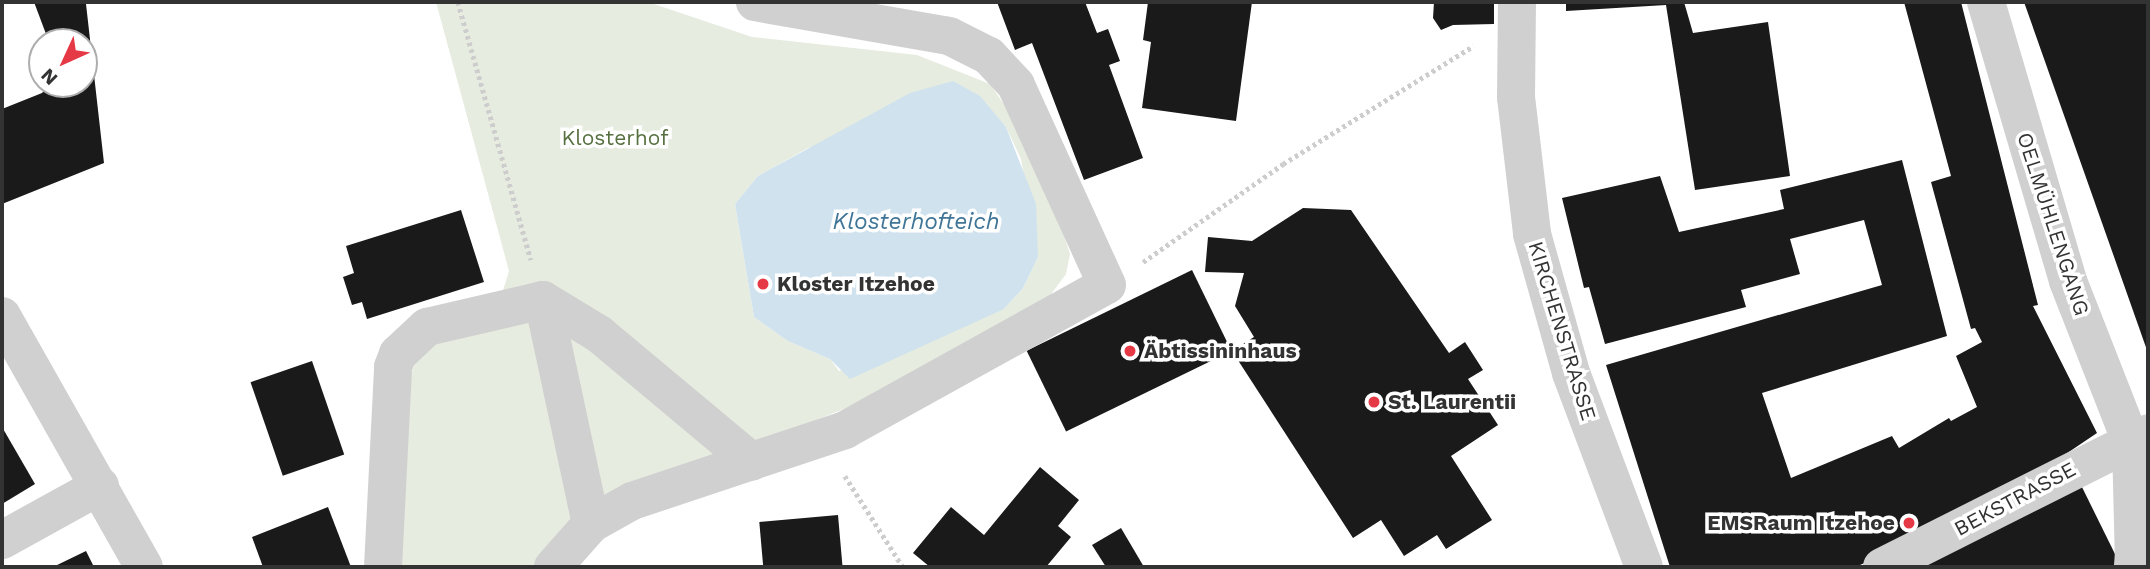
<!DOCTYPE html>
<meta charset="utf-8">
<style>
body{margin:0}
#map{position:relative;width:2150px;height:569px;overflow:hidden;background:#fff;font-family:"Work Sans",sans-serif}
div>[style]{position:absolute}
.green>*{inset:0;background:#e6ecdf}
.water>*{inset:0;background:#cfe2ee}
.building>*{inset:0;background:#1a1a1a;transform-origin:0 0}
.path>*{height:4.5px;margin-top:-2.25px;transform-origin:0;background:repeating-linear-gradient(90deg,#cdcdcd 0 3.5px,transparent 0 7px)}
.minor>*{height:38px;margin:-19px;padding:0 19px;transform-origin:19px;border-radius:19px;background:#d0d0d0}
.dots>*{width:19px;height:19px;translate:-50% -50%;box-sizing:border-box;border:4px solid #fff;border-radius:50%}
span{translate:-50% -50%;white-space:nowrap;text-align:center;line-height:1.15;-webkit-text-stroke:7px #fff;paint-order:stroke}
.park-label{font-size:21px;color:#56703f}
.street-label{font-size:21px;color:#333}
.poi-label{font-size:21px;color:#333;font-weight:700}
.left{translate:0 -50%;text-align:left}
.right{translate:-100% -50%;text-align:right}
.water-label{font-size:23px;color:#3f7597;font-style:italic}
.frame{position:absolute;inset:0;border:4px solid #333;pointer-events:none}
.north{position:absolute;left:28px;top:28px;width:70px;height:70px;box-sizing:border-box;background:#fff;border:2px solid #adadad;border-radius:50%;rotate:225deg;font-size:19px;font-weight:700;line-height:28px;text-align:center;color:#333}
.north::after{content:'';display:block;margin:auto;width:24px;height:32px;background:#e63946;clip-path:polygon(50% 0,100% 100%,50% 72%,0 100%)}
</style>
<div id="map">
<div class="green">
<i style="clip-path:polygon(evenodd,436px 2px,648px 2px,752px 37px,917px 55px,990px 84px,1023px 132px,1052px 199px,1070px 254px,1066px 274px,1049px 297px,878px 395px,782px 434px,536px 567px,399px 567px,408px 384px,417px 357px,501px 297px,509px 271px,436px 2px,980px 97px,1006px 127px,1021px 159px,1038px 257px,1023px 288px,1004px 309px,839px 371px,830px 359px,788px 341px,754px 317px,735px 204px,758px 176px,808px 148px,980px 97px)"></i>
</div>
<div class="water">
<i style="clip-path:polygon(953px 81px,980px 96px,1006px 127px,1036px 204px,1038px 257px,1023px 288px,1004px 309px,850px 379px,830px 359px,788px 341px,754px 317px,735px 204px,758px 176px,910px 93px)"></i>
</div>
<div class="building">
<i style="clip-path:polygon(34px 2px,86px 4px,104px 163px,2px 204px,2px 109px,42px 93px,50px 84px,84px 84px,84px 42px,49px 42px)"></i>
<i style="clip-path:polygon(997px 2px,1085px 2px,1097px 33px,1108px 29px,1120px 61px,1109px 65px,1143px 158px,1084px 180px,1032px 43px,1015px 50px)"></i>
<i style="clip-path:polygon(1148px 2px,1252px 2px,1236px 121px,1142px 108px,1151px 42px,1143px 40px)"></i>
<i style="clip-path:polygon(1434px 2px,1494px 2px,1494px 24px,1453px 25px,1441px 30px,1433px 18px)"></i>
<i style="clip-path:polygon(1566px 2px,1684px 2px,1693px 33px,1768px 22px,1790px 176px,1695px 190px,1666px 5px,1566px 11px)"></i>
<i style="clip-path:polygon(1904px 2px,1961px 2px,2038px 305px,2033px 306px,2097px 433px,2045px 468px,1892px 552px,1855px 567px,1670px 567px,1606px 365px,1882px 285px,1864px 220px,1790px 239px,1800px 274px,1741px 290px,1746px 307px,1605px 344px,1589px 287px,1584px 288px,1562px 198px,1660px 176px,1679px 232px,1784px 209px,1780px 190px,1902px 160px,1947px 336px,1762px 393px,1791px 478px,1892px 436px,1899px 448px,1949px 418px,1951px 421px,1977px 407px,1956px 356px,1982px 342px,1975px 328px,1971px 329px,1931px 182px,1951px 176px)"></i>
<i style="clip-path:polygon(2024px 2px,2148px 2px,2148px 353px)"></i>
<i style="clip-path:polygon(1303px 208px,1351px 210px,1449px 353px,1465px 342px,1483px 370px,1468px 379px,1498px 425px,1451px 456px,1492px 520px,1446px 549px,1437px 535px,1404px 556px,1381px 520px,1353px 538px,1232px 351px,1254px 337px,1235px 306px,1244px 273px,1205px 272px,1208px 237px,1252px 241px)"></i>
<i style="clip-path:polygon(461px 210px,484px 282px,367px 319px,362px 302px,352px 305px,343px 277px,354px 273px,346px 246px)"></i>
<i style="left:1192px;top:270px;width:90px;height:184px;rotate:64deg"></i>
<i style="left:312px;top:361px;width:99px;height:65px;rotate:71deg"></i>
<i style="clip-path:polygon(2px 427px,35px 484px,2px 504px)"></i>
<i style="clip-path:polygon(1040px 467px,1079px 500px,1058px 526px,1071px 537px,1046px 567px,930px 567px,913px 553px,951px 507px,984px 535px)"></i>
<i style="clip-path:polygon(2078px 479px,2115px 554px,2114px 567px,1905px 567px)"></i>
<i style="clip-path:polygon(328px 507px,351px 567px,263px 567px,252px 537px)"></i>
<i style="left:838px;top:515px;width:52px;height:79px;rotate:85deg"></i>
<i style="clip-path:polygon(1121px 528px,1144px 567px,1106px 567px,1092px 545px)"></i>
<i style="clip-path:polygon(86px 551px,94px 567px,53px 567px)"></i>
</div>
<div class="path">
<i style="left:458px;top:2px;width:268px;rotate:74.2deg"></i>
<i style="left:1143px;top:262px;width:171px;rotate:-35deg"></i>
<i style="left:1283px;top:164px;width:224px;rotate:-31.8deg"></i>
<i style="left:845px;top:476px;width:108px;rotate:57.5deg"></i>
</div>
<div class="minor">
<i style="left:1517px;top:2px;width:95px;rotate:90.6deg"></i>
<i style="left:1516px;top:97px;width:138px;rotate:83.3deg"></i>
<i style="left:1532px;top:234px;width:144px;rotate:74.3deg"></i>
<i style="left:1571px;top:373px;width:207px;rotate:69.4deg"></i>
<i style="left:1986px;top:2px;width:291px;rotate:73.6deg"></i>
<i style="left:2068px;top:281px;width:173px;rotate:68.6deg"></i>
<i style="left:2131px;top:442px;width:125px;rotate:88.6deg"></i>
<i style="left:543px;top:300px;width:66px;rotate:31.3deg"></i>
<i style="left:599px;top:334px;width:199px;rotate:39.9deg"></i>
<i style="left:2px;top:316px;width:288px;rotate:60.5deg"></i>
<i style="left:2px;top:540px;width:112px;rotate:-28.9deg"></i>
<i style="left:383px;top:567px;width:200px;rotate:-87.1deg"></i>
<i style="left:393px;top:367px;width:14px;rotate:-69deg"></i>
<i style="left:398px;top:354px;width:40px;rotate:-43deg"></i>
<i style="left:427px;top:327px;width:119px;rotate:-13.1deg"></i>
<i style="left:543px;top:300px;width:229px;rotate:77.9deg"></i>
<i style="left:553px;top:567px;width:57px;rotate:-48.5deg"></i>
<i style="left:591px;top:524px;width:47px;rotate:-29.3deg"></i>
<i style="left:632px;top:501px;width:225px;rotate:-18.4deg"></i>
<i style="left:845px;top:430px;width:299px;rotate:-29deg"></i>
<i style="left:1107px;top:285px;width:220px;rotate:-114.5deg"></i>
<i style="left:1016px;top:85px;width:40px;rotate:-133deg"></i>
<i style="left:989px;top:56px;width:45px;rotate:-153.4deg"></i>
<i style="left:949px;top:36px;width:197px;rotate:-170.1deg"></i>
<i style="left:1882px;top:567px;width:298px;rotate:-26.7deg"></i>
</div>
<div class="dots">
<i style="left:763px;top:284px;background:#e63946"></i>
<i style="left:1130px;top:351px;background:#e63946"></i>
<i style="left:1374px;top:402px;background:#e63946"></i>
<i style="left:1909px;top:523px;background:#e63946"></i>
</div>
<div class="park-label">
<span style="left:615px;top:138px">Klosterhof</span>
</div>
<div class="street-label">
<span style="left:2053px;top:224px;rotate:72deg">OELMÜHLENGANG</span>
<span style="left:1562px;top:331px;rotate:73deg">KIRCHENSTRASSE</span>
<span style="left:2015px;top:499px;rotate:-28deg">BEKSTRASSE</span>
</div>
<div class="poi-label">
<span class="left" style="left:777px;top:284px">Kloster Itzehoe</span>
<span class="left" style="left:1144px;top:351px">Äbtissininhaus</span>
<span class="left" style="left:1388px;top:402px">St. Laurentii</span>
<span class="right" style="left:1895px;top:523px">EMSRaum Itzehoe</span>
</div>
<div class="water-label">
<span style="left:916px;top:222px">Klosterhofteich</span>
</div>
<div class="frame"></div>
<div class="north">N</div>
</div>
